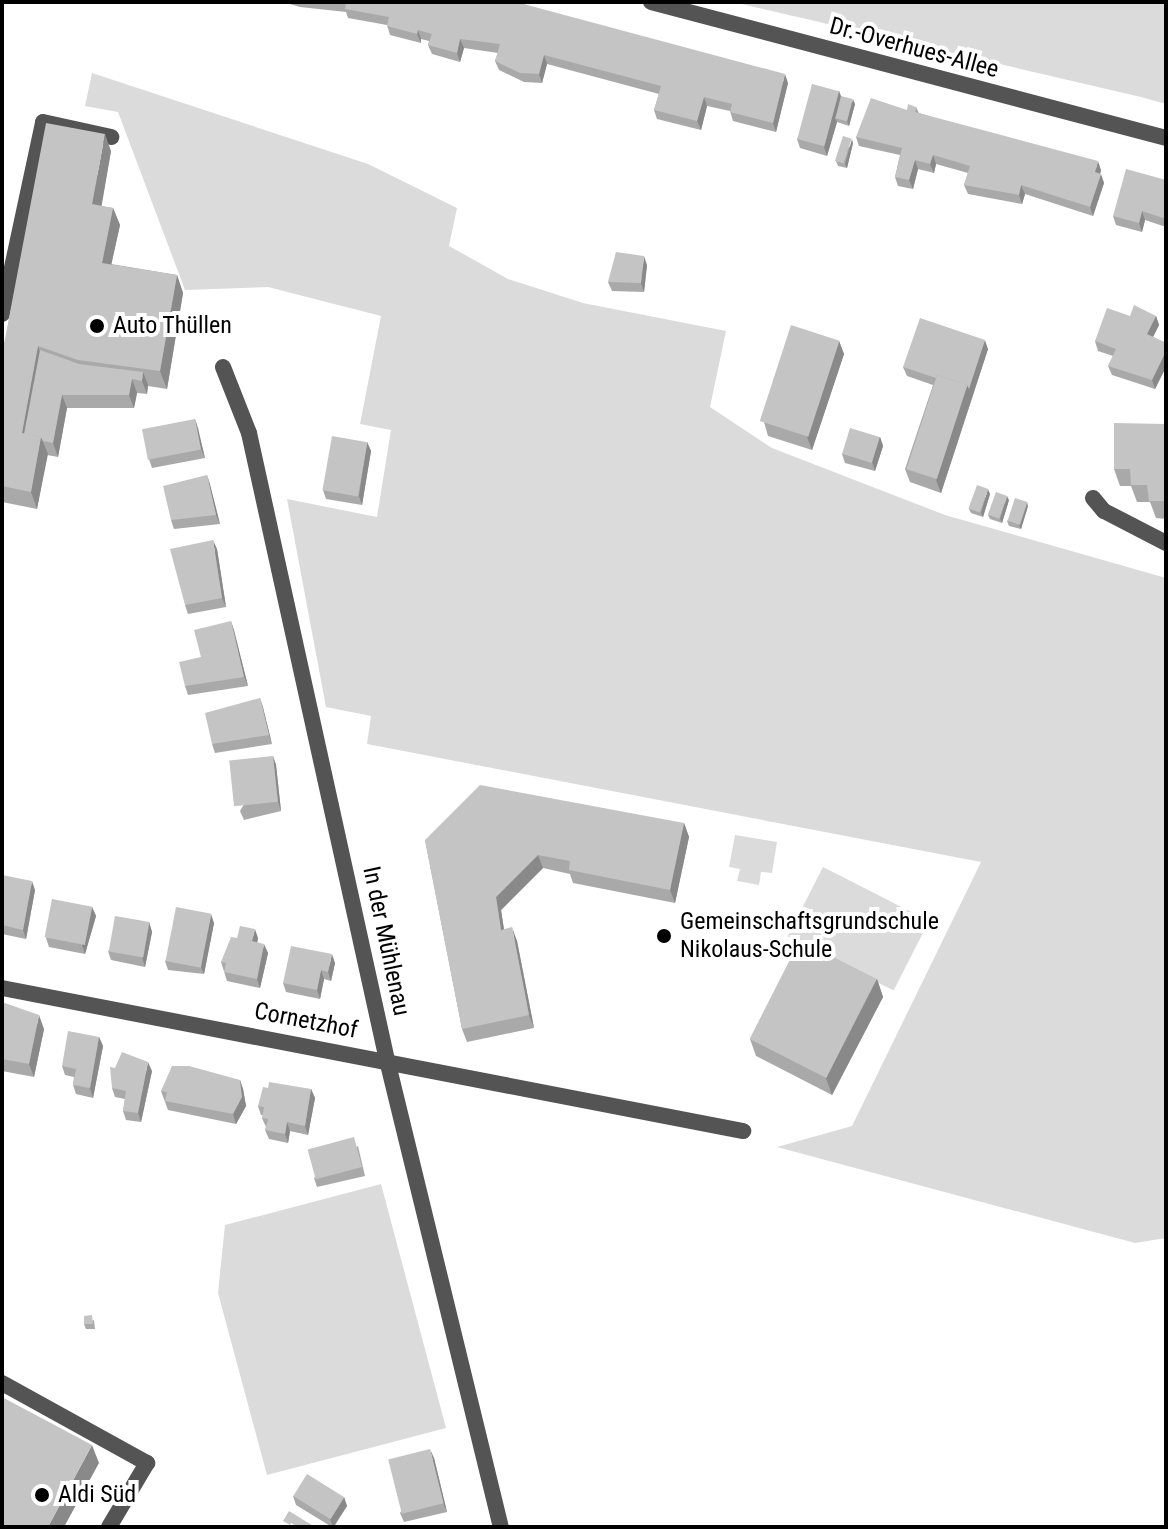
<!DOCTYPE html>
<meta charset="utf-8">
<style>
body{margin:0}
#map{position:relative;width:1168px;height:1529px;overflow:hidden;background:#fff;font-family:"Roboto Condensed",sans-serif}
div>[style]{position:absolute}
.green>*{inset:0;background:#dbdbdb;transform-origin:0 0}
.service>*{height:16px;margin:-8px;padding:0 8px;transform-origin:8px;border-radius:8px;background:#545454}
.minor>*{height:16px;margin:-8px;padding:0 8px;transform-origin:8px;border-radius:8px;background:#545454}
.wall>*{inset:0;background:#a9a9a9}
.shaded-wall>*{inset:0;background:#898989}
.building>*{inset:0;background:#c4c4c4;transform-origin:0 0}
.dots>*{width:22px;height:22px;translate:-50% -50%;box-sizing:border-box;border:4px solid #fff;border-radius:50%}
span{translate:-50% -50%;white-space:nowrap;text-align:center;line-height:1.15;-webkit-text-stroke:8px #fff;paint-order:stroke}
.street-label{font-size:24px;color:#000}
.poi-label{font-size:24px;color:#000}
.left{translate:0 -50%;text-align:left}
.frame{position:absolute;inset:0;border:4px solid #000;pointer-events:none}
</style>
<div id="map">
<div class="green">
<i style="clip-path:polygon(733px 2px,1166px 2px,1166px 104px,1141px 97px)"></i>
<i style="clip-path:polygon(92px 73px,368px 164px,457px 208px,449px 246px,508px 279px,583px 303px,726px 331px,710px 407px,772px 448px,945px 515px,1166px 578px,1166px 1238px,1135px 1243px,777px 1147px,852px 1126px,981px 862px,367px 744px,371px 716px,326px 707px,287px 499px,377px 517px,391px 430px,360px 424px,381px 316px,268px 287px,185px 290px,118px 112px,85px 106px)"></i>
<i style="clip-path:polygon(735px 835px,777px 842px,772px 873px,761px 872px,759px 885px,737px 881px,740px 869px,729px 867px)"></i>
<i style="left:823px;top:867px;width:119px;height:78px;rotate:27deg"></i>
<i style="clip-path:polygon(381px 1184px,446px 1428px,267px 1475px,218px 1293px,225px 1225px)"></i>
</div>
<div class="service">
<i style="left:2px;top:314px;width:196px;rotate:-77.9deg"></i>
<i style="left:43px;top:122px;width:70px;rotate:12.4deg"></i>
<i style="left:1093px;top:498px;width:17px;rotate:50deg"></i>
<i style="left:1104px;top:511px;width:70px;rotate:27.3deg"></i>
<i style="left:2px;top:1383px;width:166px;rotate:28.9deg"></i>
<i style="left:147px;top:1463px;width:74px;rotate:120.7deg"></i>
</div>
<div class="minor">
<i style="left:651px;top:2px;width:533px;rotate:14.79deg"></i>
<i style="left:223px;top:367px;width:71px;rotate:68.5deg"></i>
<i style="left:249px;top:433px;width:642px;rotate:77.59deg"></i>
<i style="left:387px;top:1060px;width:481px;rotate:76.3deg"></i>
<i style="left:2px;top:988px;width:755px;rotate:10.92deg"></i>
</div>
<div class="wall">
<i style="clip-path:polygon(283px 2px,516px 2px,788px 83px,776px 132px,733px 121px,730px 111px,707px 106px,701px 130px,657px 119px,654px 110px,659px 94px,547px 64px,542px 83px,524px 82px,499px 70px,495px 61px,498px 53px,464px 48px,460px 62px,432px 54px,428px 45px,429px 41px,421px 39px,421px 43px,390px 35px,387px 25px,348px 18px,346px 12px,300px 7px)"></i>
<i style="clip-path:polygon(839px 91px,841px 96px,855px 104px,849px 126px,837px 122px,827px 156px,800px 148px,797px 139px)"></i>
<i style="clip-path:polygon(916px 107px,919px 113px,1101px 170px,1100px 174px,1104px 183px,1093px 216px,1025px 194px,1022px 204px,968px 194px,964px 185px,968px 173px,936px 164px,934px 173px,918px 169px,913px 189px,898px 186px,895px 177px,900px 155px,859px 146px,856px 137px,907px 110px)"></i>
<i style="clip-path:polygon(853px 143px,847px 168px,838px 166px,836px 161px)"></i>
<i style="clip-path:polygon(111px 151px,101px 206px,113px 208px,120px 225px,111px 264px,177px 275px,183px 293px,167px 389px,148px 386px,147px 394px,137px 393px,134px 408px,67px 408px,58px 457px,47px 455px,37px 509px,2px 502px,2px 344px,4px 344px)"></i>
<i style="clip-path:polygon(1166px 180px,1166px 227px,1145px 220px,1142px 232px,1116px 225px,1113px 216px)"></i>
<i style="clip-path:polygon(647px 265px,644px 292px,612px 291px,608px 282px)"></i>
<i style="clip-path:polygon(1130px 316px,1156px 316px,1159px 325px,1153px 337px,1166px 343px,1166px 367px,1155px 389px,1112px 375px,1108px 366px,1113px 356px,1098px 351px,1095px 341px)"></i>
<i style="clip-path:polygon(839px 341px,844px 354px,812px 450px,768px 436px,764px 422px)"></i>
<i style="clip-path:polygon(988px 349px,941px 493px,910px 482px,905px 469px,933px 385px,907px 376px,903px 367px)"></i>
<i style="clip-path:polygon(195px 419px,205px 458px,152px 468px,149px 459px)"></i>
<i style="clip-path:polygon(1166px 424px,1166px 519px,1156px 518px,1150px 502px,1137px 502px,1131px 486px,1120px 486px,1114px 469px)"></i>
<i style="clip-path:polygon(880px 437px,883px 446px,875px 471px,845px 463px,842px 454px)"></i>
<i style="clip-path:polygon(367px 442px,371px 451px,362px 505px,326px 499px,323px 490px)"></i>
<i style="clip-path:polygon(207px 475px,220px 524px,174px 529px,171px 520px)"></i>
<i style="clip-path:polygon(990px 494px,983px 517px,971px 513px,969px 509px)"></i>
<i style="clip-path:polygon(1009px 500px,1002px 523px,990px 519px,988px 515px)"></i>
<i style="clip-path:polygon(1028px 506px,1021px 529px,1009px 526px,1007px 521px)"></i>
<i style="clip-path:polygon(217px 549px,226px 607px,188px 614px,185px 605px)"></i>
<i style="clip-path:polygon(231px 621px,248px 686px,188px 695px,185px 686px)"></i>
<i style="clip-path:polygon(260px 698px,272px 744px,215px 753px,212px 744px)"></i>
<i style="clip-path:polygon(273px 756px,276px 765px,281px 811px,244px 820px,240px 811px)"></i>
<i style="clip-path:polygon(684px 823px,689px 837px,675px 903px,573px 883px,570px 874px,543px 868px,501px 910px,504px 929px,517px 941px,534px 1028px,467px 1042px,462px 1029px,425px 840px)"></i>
<i style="clip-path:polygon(2px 875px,35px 890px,26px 939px,2px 934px)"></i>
<i style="clip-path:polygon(92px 907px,96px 916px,85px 954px,49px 947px,46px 938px)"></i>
<i style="clip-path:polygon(149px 922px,152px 932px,145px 967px,111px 960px,108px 951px)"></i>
<i style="clip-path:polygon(214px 923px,204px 974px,168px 970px,165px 961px)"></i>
<i style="clip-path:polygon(237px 938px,258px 938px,257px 942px,268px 953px,260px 988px,227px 981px,221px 962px)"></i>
<i style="clip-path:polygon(335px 963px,331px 981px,324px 979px,320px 999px,286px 992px,283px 983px)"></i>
<i style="clip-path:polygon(877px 979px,883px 997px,832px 1095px,756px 1056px,750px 1039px)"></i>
<i style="clip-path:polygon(2px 1002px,44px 1029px,34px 1077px,2px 1071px)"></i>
<i style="clip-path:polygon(99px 1037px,103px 1046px,93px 1098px,76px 1094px,73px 1085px,74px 1077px,65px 1075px,62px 1066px)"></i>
<i style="clip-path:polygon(152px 1071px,141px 1122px,126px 1120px,123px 1111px,125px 1099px,115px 1097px,112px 1088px)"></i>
<i style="clip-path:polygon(240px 1080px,243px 1089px,246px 1106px,236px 1124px,168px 1110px,161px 1091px)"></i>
<i style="clip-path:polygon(268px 1088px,311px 1089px,315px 1098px,308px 1135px,290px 1131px,288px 1143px,269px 1139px,265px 1130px,266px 1127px,262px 1118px,263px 1115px,261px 1115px,258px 1106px)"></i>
<i style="clip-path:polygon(358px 1146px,365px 1176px,317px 1187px,314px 1178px)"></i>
<i style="clip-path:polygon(94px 1320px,95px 1329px,86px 1329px,84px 1324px)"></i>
<i style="clip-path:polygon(434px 1458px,447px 1512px,404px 1522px,400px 1513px)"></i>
<i style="clip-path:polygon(293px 1496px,344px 1497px,347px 1506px,334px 1527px,332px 1527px,296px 1505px)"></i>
</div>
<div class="shaded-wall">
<i style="clip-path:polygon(418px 30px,421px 39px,421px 43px,417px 34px)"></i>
<i style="clip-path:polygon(460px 39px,464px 48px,460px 62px,457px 53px)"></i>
<i style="clip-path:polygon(544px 55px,547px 64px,542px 83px,539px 74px)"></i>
<i style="clip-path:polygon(785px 74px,788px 83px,776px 132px,773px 123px)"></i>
<i style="clip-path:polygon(839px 91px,842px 100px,835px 118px,837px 122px,827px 156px,824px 147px)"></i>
<i style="clip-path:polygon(704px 97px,707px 106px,701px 130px,697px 121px)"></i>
<i style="clip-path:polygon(853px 99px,855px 104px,849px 126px,847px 121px)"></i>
<i style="clip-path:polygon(105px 134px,111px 151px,99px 221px,92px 204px)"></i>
<i style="clip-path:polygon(852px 139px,853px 143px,847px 168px,845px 164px)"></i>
<i style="clip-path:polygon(933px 155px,936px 164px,934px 173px,930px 164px)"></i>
<i style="clip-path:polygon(915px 160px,918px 169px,913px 189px,909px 180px)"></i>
<i style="clip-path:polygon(1098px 161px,1101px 170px,1098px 182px,1095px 172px)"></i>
<i style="clip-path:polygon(1101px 174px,1104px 183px,1093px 216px,1090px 207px)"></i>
<i style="clip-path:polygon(1021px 185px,1025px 194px,1022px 204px,1019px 195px)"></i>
<i style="clip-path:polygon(113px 208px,120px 225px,108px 280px,102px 263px)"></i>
<i style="clip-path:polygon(1142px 211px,1145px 220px,1142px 232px,1139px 223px)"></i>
<i style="clip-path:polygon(644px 256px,647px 265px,644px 292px,641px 283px)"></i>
<i style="clip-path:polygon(177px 275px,183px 293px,167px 389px,160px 371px)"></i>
<i style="clip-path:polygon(1156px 316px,1159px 325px,1150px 343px,1147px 334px)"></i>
<i style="clip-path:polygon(985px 340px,988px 349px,941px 493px,936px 480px,967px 385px)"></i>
<i style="clip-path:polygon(839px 341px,844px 354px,812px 450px,807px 437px)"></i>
<i style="clip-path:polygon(38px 346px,44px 363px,30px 439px,22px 433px)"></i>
<i style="clip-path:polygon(1166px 351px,1166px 367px,1155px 389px,1152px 380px)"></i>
<i style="clip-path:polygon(143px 372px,148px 385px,147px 394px,142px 381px)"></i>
<i style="clip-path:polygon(132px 379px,137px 393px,134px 408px,129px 395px)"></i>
<i style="clip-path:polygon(62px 395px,67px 408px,58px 457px,53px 443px)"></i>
<i style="clip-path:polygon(195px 419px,198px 428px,205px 458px,201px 449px)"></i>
<i style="clip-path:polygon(41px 437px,48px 454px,37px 509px,31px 492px)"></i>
<i style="clip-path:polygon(880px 437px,883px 446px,875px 471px,872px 462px)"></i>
<i style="clip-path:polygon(367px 442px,371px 451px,362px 505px,359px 496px)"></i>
<i style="clip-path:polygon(207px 475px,210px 484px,220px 524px,216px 515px)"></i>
<i style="clip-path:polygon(988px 489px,990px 494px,983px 517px,981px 513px)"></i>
<i style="clip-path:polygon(1007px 496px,1009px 500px,1002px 523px,1000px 519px)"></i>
<i style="clip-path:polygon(1027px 502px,1028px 506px,1021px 529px,1019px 525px)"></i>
<i style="clip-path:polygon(213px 540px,217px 549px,226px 607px,222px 598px)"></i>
<i style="clip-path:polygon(231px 621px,234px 630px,248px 686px,244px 677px)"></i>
<i style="clip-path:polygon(260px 698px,263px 707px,272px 744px,269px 735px)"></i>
<i style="clip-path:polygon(273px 756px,276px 765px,281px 811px,278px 802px)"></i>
<i style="clip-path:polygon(684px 823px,689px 837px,675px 903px,670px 890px)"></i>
<i style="clip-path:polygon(538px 855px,543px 868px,501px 910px,506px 943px,501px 930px,496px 897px)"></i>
<i style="clip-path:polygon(32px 881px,35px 890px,26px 939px,23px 930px)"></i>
<i style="clip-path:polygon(92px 907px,96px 916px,85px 954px,82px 945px)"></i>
<i style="clip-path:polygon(211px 914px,214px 923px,204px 974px,200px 965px)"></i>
<i style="clip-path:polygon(149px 922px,152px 932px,145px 967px,142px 957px)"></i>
<i style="clip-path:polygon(512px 927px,517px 941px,534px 1028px,529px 1015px)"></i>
<i style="clip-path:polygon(255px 929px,258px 938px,256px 950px,252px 941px)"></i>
<i style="clip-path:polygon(264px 944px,268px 953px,260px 988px,257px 979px)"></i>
<i style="clip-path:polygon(332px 954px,335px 963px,331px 981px,328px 972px)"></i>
<i style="clip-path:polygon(321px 970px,324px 979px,320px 999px,317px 990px)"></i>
<i style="clip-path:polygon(877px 979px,883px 997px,832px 1095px,826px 1078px)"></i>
<i style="clip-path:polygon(39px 1015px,44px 1029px,34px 1077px,29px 1064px)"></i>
<i style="clip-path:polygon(99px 1037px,103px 1046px,93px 1098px,90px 1088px)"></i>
<i style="clip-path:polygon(148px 1062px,152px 1071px,141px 1122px,138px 1113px)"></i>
<i style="clip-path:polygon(240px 1080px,243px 1089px,246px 1106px,236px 1124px,233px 1114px)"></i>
<i style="clip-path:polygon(311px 1089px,315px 1098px,308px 1135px,305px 1126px)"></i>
<i style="clip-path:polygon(287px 1122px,290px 1131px,288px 1143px,285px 1134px)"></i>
<i style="clip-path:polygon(92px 1445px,99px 1463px,64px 1527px,48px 1527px)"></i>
<i style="clip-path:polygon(430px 1449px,434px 1458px,447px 1512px,443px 1503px)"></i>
<i style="clip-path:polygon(344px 1497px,347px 1506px,333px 1527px,330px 1519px)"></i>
</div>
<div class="building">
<i style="clip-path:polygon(333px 2px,516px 2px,785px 74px,773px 123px,730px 112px,732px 104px,704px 97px,697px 121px,654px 110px,661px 86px,544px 55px,539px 74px,520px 73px,495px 61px,500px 44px,460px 39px,457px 53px,428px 45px,432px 34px,418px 30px,417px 34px,387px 26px,389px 17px,345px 9px,346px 4px)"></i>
<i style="left:812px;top:84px;width:28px;height:57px;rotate:15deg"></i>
<i style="left:841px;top:96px;width:12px;height:23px;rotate:14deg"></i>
<i style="clip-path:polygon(871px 98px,907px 110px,908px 104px,916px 107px,915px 112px,1098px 161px,1095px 172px,1101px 174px,1090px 207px,1021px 185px,1019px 195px,964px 185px,970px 166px,933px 155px,930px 164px,915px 160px,909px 180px,895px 177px,902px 148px,856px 137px)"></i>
<i style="clip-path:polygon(46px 123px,105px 134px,92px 204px,113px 208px,102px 263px,177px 275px,160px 371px,78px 360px,38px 346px,22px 433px,41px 437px,31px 492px,2px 486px,2px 344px,4px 344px)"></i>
<i style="left:843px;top:136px;width:9px;height:26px;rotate:18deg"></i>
<i style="clip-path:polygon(1126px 169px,1166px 180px,1166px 219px,1142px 211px,1139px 223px,1113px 216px)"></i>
<i style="clip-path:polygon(616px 252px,644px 256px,641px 283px,608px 282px)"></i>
<i style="clip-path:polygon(1134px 305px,1156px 316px,1147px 334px,1166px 343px,1166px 351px,1152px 380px,1108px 366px,1116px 349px,1095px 341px,1107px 308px,1130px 316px)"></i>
<i style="clip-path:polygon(920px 318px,985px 340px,969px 389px,967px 385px,937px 375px,936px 378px,903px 367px)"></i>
<i style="left:791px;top:325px;width:51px;height:101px;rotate:18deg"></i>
<i style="clip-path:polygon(40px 350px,79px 364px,143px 372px,142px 381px,132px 379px,129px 395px,62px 395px,53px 443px,43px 441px,41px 437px,24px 434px)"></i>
<i style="left:937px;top:375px;width:32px;height:99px;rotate:18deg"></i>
<i style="left:195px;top:419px;width:31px;height:54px;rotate:79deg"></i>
<i style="clip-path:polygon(1114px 423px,1166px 424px,1166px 501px,1149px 501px,1147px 485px,1131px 485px,1130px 469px,1114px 469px)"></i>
<i style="left:850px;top:428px;width:31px;height:27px;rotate:17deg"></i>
<i style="left:332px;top:436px;width:36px;height:55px;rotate:10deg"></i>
<i style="clip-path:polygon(207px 475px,216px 515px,171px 520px,163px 486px)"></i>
<i style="left:977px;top:485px;width:12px;height:25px;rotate:20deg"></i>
<i style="left:996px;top:492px;width:12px;height:24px;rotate:20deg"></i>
<i style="left:1015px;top:498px;width:13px;height:24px;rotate:18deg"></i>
<i style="clip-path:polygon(213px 540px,222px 598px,185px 605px,170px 549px)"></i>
<i style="clip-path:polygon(231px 621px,244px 677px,185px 686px,179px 662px,201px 657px,194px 630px)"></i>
<i style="clip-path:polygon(260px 698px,269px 735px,212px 744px,205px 713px)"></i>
<i style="left:273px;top:756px;width:46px;height:44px;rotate:84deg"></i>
<i style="clip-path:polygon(480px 785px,684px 823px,670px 890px,569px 870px,570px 861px,538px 855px,496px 897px,501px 930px,512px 927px,529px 1015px,462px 1029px,425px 840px)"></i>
<i style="clip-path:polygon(2px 875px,32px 881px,23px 930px,2px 925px)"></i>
<i style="left:52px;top:899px;width:41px;height:39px;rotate:11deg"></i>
<i style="left:176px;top:907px;width:36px;height:55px;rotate:11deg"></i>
<i style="left:115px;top:916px;width:35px;height:36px;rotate:10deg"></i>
<i style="clip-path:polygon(240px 926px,255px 929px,252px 941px,264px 944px,257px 979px,224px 972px,226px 963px,221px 962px,231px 937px,237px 938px)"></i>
<i style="left:800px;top:940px;width:86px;height:111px;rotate:27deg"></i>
<i style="clip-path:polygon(291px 946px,332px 954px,328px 972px,321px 970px,317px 990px,283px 983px)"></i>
<i style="clip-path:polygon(2px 1002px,39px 1015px,29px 1064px,2px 1059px)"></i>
<i style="clip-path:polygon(68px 1031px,99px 1037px,90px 1088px,73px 1085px,76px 1069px,62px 1066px)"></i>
<i style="clip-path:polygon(122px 1052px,148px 1062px,138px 1113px,123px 1111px,126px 1091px,112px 1088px,110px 1067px,115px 1068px)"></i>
<i style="clip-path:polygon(172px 1066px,189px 1066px,240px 1080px,242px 1097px,233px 1114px,165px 1101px,167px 1092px,161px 1091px)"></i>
<i style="clip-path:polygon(269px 1082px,311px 1089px,305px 1126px,287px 1122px,285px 1134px,265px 1130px,268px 1119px,262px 1118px,264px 1107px,258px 1106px,263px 1087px,268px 1088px)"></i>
<i style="left:354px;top:1137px;width:31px;height:48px;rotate:75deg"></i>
<i style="clip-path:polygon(92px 1315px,93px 1324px,84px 1324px,84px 1316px)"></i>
<i style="clip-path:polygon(2px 1397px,92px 1445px,48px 1527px,2px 1526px)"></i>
<i style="left:430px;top:1449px;width:56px;height:43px;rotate:76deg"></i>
<i style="left:307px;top:1474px;width:44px;height:26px;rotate:32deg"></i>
<i style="clip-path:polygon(289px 1511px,315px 1527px,298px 1527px,291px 1523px,290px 1525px,283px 1521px)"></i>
</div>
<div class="dots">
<i style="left:97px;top:326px;background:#000"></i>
<i style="left:664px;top:936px;background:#000"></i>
<i style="left:42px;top:1495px;background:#000"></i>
</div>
<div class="street-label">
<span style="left:914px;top:48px;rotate:15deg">Dr.-Overhues-Allee</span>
<span style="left:386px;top:941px;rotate:78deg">In der Mühlenau</span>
<span style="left:306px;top:1021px;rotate:11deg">Cornetzhof</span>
</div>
<div class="poi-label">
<span class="left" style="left:113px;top:326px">Auto Thüllen</span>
<span class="left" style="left:680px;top:936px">Gemeinschaftsgrundschule<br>Nikolaus-Schule</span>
<span class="left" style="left:58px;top:1495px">Aldi Süd</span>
</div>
<div class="frame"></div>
</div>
